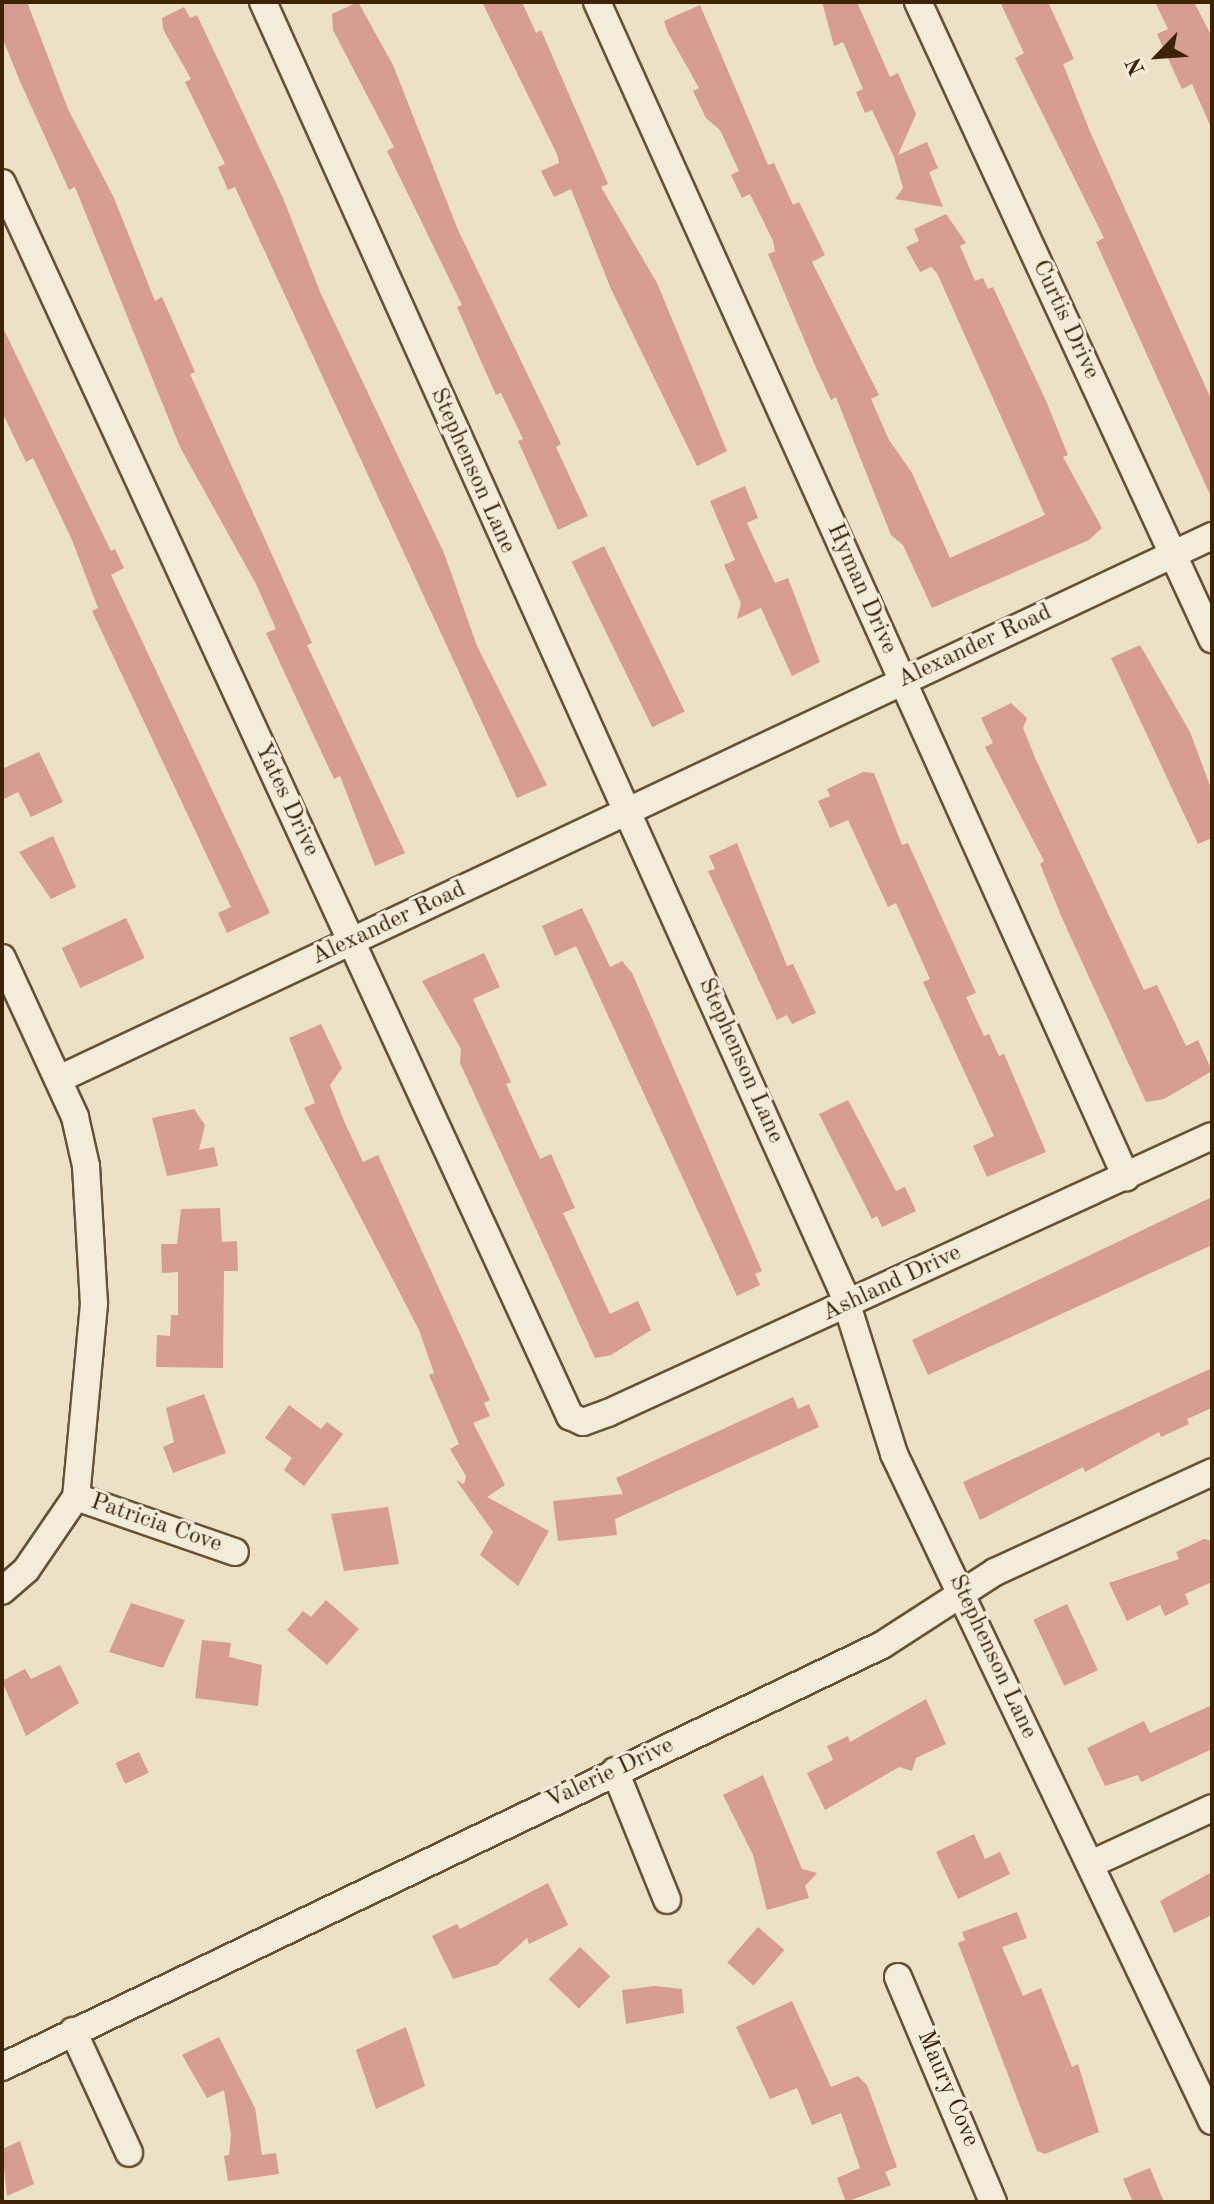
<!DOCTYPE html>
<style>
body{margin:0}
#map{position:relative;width:1214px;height:2204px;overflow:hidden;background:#ece1c6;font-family:"Old Standard TT",serif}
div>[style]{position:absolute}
.building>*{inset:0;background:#d79d92;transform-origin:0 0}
.roads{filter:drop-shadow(2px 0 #685235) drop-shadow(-2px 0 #685235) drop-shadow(0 2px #685235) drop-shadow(0 -2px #685235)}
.minor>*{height:26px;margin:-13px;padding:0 13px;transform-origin:13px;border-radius:13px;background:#f3ecda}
span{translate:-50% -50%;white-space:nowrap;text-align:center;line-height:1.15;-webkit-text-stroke:6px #f3ecda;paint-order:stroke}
.street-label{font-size:24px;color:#3c2305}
.frame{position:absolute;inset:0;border:4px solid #3c2305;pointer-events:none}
.north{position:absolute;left:1118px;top:16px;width:80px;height:80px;-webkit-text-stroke:6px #f3ecda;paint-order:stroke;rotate:245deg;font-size:22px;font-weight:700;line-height:32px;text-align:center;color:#3c2305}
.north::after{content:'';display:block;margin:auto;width:28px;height:36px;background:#3c2305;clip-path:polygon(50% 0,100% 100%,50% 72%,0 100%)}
</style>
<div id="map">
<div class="building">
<i style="clip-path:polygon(2px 2px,27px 2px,68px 109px,114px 198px,155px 301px,162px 297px,195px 372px,190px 374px,312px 643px,307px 645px,405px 853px,375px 866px,340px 776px,334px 779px,266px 633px,276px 629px,256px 584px,180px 447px,75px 187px,69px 190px,19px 79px,2px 37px)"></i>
<i style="clip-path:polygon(358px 2px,393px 65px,458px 230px,561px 444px,556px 447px,588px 516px,558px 530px,518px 441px,523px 439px,501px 393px,496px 395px,457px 307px,462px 305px,387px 151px,394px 147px,333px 30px,332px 14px)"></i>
<i style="clip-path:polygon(482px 2px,522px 2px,536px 33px,541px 30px,608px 184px,601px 187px,657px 283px,727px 451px,697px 466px,611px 289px,571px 189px,554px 197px,541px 171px,559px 163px,557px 154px)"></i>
<i style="clip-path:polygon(822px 2px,857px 2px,890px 77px,898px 73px,916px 114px,898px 155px,927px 142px,938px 168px,929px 172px,943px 207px,895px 199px,903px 188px,894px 157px,872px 110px,865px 113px,856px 92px,863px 89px,843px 42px,834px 46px)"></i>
<i style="clip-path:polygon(1000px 2px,1048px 2px,1074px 59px,1063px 64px,1091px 134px,1212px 401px,1212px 499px,1096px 242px,1104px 238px,1015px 58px,1024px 53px)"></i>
<i style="clip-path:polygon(1155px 2px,1194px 2px,1212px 37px,1212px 130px,1192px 84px,1182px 89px,1157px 34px,1168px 29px)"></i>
<i style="clip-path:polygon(700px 5px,768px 165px,774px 163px,793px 205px,799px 202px,825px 255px,812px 262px,879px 395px,871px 399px,889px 440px,912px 473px,950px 558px,1045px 515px,937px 273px,931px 267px,920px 272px,906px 247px,919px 241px,914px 229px,946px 214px,966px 243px,960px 246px,975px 281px,983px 278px,988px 289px,993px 287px,1046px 401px,1068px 455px,1063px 457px,1102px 528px,1089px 540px,932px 608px,903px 545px,891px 535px,836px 397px,831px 400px,817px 370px,768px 254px,775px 251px,773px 241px,750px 194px,742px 198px,731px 175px,739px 171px,720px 130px,706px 118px,693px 91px,699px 88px,668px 33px,664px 21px)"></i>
<i style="clip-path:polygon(184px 7px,190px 18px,197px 15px,283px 198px,321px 294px,444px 553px,477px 646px,547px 785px,517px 798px,235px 187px,228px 190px,218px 167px,225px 164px,185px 82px,191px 79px,163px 29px,162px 18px)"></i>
<i style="clip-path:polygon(2px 326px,111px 551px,115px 549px,124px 568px,111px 575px,270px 913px,227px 933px,218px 913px,231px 907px,92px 611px,98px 608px,72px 540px,33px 458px,26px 462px,2px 412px)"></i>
<i style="clip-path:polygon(745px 486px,758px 518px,747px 523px,775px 583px,788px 578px,820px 662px,792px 676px,761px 608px,737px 619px,741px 603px,724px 565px,735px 560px,710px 501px)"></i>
<i style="left:604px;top:546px;width:184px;height:36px;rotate:64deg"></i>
<i style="clip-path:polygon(1140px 645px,1190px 732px,1212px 791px,1212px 838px,1198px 844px,1111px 658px)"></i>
<i style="clip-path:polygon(1011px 703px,1027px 718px,1023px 728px,1036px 760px,1144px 990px,1157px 985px,1186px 1046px,1198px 1040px,1212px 1071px,1164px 1099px,1146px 1102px,1062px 918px,1040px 864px,1044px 861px,985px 747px,993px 743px,981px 718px)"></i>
<i style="clip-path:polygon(39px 752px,63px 802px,31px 817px,18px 792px,2px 800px,2px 769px)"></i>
<i style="clip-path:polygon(863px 772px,874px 773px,902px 845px,908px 843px,976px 993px,966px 997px,984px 1036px,989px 1034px,999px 1056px,1004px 1054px,1046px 1152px,987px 1177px,973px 1146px,994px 1136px,923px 982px,930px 979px,896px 903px,888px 907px,848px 820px,830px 828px,818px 801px,830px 796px,827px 789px)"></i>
<i style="clip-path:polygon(53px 836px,76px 887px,51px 899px,19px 852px)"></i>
<i style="clip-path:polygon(737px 843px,787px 966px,793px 964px,816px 1013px,792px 1024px,787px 1015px,777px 1020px,708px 871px,715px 869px,709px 856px)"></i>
<i style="clip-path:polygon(582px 908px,610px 967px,622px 961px,632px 973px,762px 1271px,755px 1274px,760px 1285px,737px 1296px,576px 946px,555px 956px,542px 926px)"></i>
<i style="left:126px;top:918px;width:44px;height:71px;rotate:65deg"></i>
<i style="clip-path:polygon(484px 953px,500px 987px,473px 999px,511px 1082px,506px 1084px,540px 1159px,551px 1154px,575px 1208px,563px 1213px,610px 1314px,638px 1301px,651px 1330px,611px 1355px,595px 1358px,460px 1063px,461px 1049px,422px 981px)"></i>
<i style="clip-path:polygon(321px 1024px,342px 1068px,330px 1085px,344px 1121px,363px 1162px,378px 1155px,490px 1400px,484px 1403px,490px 1416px,473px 1423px,505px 1485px,487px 1497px,549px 1531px,518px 1586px,480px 1555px,493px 1532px,456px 1480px,464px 1484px,466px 1476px,450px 1449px,459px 1444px,429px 1375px,434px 1373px,419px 1330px,304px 1108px,315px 1103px,289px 1038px)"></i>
<i style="clip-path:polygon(848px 1100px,896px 1191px,905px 1187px,916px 1211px,882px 1227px,877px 1216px,872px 1219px,819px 1114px)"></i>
<i style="clip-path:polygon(194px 1109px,205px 1125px,199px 1150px,214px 1147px,218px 1166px,167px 1176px,152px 1118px)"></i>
<i style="clip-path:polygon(1212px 1197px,1212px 1245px,928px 1375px,912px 1340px)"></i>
<i style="clip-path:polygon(220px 1208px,222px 1242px,237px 1241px,238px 1271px,224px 1271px,223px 1368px,156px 1367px,157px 1335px,170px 1336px,171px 1315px,178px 1315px,178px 1272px,162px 1273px,161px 1244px,177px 1244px,181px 1209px)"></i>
<i style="clip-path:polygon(1212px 1368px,1212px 1408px,1187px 1419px,1189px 1424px,1161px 1437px,1159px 1432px,1085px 1472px,1083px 1467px,980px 1520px,963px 1482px)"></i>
<i style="clip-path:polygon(204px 1394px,226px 1453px,173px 1473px,163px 1447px,174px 1442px,166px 1408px)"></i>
<i style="clip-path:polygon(793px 1397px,798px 1409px,809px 1404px,819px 1427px,615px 1519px,617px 1535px,558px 1541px,553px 1501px,623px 1494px,616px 1478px)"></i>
<i style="clip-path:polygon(289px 1405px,321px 1429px,327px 1422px,343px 1434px,304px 1486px,284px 1470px,292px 1458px,265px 1438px)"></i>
<i style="clip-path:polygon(388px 1507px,399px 1564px,344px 1571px,331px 1514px)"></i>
<i style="clip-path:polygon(1204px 1539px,1212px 1541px,1212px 1582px,1185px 1594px,1189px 1604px,1165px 1616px,1160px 1605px,1127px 1621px,1109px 1583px,1179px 1559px,1176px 1552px)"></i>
<i style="clip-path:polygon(326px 1600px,359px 1629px,327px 1665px,287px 1630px,303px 1611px,311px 1617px)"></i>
<i style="clip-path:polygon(131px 1603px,185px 1620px,163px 1668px,109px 1652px)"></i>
<i style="left:1067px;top:1604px;width:73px;height:37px;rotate:65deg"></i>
<i style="clip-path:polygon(202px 1640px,231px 1643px,229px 1657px,262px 1665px,258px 1706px,195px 1698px)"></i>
<i style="clip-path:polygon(60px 1665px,79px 1703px,26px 1736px,2px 1681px,25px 1669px,31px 1679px)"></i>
<i style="clip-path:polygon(926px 1699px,946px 1744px,916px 1758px,912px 1771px,899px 1767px,825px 1810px,807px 1773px,833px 1760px,827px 1746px,848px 1736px,850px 1742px)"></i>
<i style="clip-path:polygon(1212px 1705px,1212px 1749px,1141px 1782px,1138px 1775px,1105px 1786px,1087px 1748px,1144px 1721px,1150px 1733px)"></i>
<i style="left:139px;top:1752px;width:23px;height:26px;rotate:65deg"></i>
<i style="clip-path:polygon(763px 1775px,802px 1869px,817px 1873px,805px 1886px,809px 1898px,767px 1910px,753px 1855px,723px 1795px)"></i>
<i style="clip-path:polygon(974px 1834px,985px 1859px,1000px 1852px,1010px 1874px,958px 1899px,936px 1852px)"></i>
<i style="clip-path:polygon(1212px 1872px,1212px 1915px,1174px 1933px,1160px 1901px)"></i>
<i style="clip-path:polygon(548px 1883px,568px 1925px,529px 1944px,527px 1938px,497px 1965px,453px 1979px,432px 1936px,457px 1924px,460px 1929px)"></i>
<i style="clip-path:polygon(1017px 1912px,1027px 1938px,1002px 1947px,1023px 1996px,1041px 1988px,1072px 2067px,1078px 2064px,1099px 2132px,1045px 2154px,1037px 2151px,958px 1943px,965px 1940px,962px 1932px)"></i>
<i style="left:758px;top:1927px;width:35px;height:47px;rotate:41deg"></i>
<i style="left:580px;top:1947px;width:42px;height:45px;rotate:44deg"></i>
<i style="clip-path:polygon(655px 1986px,682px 1989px,684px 2013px,626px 2024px,622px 1990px)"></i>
<i style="clip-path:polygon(792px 2001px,831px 2087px,858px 2076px,867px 2085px,897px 2167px,885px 2172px,891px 2185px,846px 2202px,837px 2178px,860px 2168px,841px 2113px,812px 2125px,797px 2088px,770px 2099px,736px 2027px)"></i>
<i style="clip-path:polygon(406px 2027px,425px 2086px,376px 2109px,356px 2050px)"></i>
<i style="clip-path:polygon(219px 2037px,255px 2108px,262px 2155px,276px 2153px,279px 2174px,228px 2181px,224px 2156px,229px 2155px,231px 2135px,224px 2090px,207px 2098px,182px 2055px)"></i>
<i style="clip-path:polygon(20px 2141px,34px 2184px,7px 2196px,2px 2149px)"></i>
<i style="clip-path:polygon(1150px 2168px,1164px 2202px,1133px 2202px,1123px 2179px)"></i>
</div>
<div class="roads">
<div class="minor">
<i style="left:263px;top:2px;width:1414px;rotate:65.79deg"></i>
<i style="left:843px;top:1292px;width:170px;rotate:72.5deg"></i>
<i style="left:894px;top:1454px;width:739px;rotate:64.51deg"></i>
<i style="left:597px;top:2px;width:1289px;rotate:65.76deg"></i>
<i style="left:918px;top:2px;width:702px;rotate:65.22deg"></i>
<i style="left:2px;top:183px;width:1358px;rotate:65.27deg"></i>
<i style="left:570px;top:1416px;width:14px;rotate:25deg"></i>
<i style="left:583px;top:1422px;width:27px;rotate:-20deg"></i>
<i style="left:608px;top:1413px;width:664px;rotate:-24.64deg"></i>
<i style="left:2px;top:958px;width:175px;rotate:65.3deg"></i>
<i style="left:75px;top:1117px;width:50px;rotate:77.3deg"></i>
<i style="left:86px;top:1166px;width:138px;rotate:86.7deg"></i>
<i style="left:94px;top:1304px;width:194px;rotate:95.3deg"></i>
<i style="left:76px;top:1497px;width:88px;rotate:124.4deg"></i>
<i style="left:26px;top:1570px;width:32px;rotate:139deg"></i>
<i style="left:59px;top:1079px;width:1274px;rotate:-25.22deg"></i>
<i style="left:76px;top:1497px;width:168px;rotate:19.1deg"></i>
<i style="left:615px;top:1771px;width:139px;rotate:68deg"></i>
<i style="left:1091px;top:1864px;width:133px;rotate:-24.8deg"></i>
<i style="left:898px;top:1977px;width:244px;rotate:67.1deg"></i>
<i style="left:73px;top:2031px;width:134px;rotate:65.3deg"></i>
<i style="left:2px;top:2067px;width:976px;rotate:-25.62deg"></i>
<i style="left:882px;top:1645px;width:135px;rotate:-32.9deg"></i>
<i style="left:995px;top:1572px;width:239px;rotate:-24.7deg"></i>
</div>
</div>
<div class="street-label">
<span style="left:1065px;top:320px;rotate:65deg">Curtis Drive</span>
<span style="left:472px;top:471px;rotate:66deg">Stephenson Lane</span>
<span style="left:861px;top:589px;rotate:66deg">Hyman Drive</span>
<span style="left:975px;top:647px;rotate:-25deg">Alexander Road</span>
<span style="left:286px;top:800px;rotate:65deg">Yates Drive</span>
<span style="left:389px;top:924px;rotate:-25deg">Alexander Road</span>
<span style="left:740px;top:1061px;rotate:66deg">Stephenson Lane</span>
<span style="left:892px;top:1284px;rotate:-25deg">Ashland Drive</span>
<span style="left:156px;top:1524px;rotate:19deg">Patricia Cove</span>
<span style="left:992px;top:1657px;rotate:65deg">Stephenson Lane</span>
<span style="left:610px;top:1774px;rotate:-25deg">Valerie Drive</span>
<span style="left:947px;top:2089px;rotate:67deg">Maury Cove</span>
</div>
<div class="frame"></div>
<div class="north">N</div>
</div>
